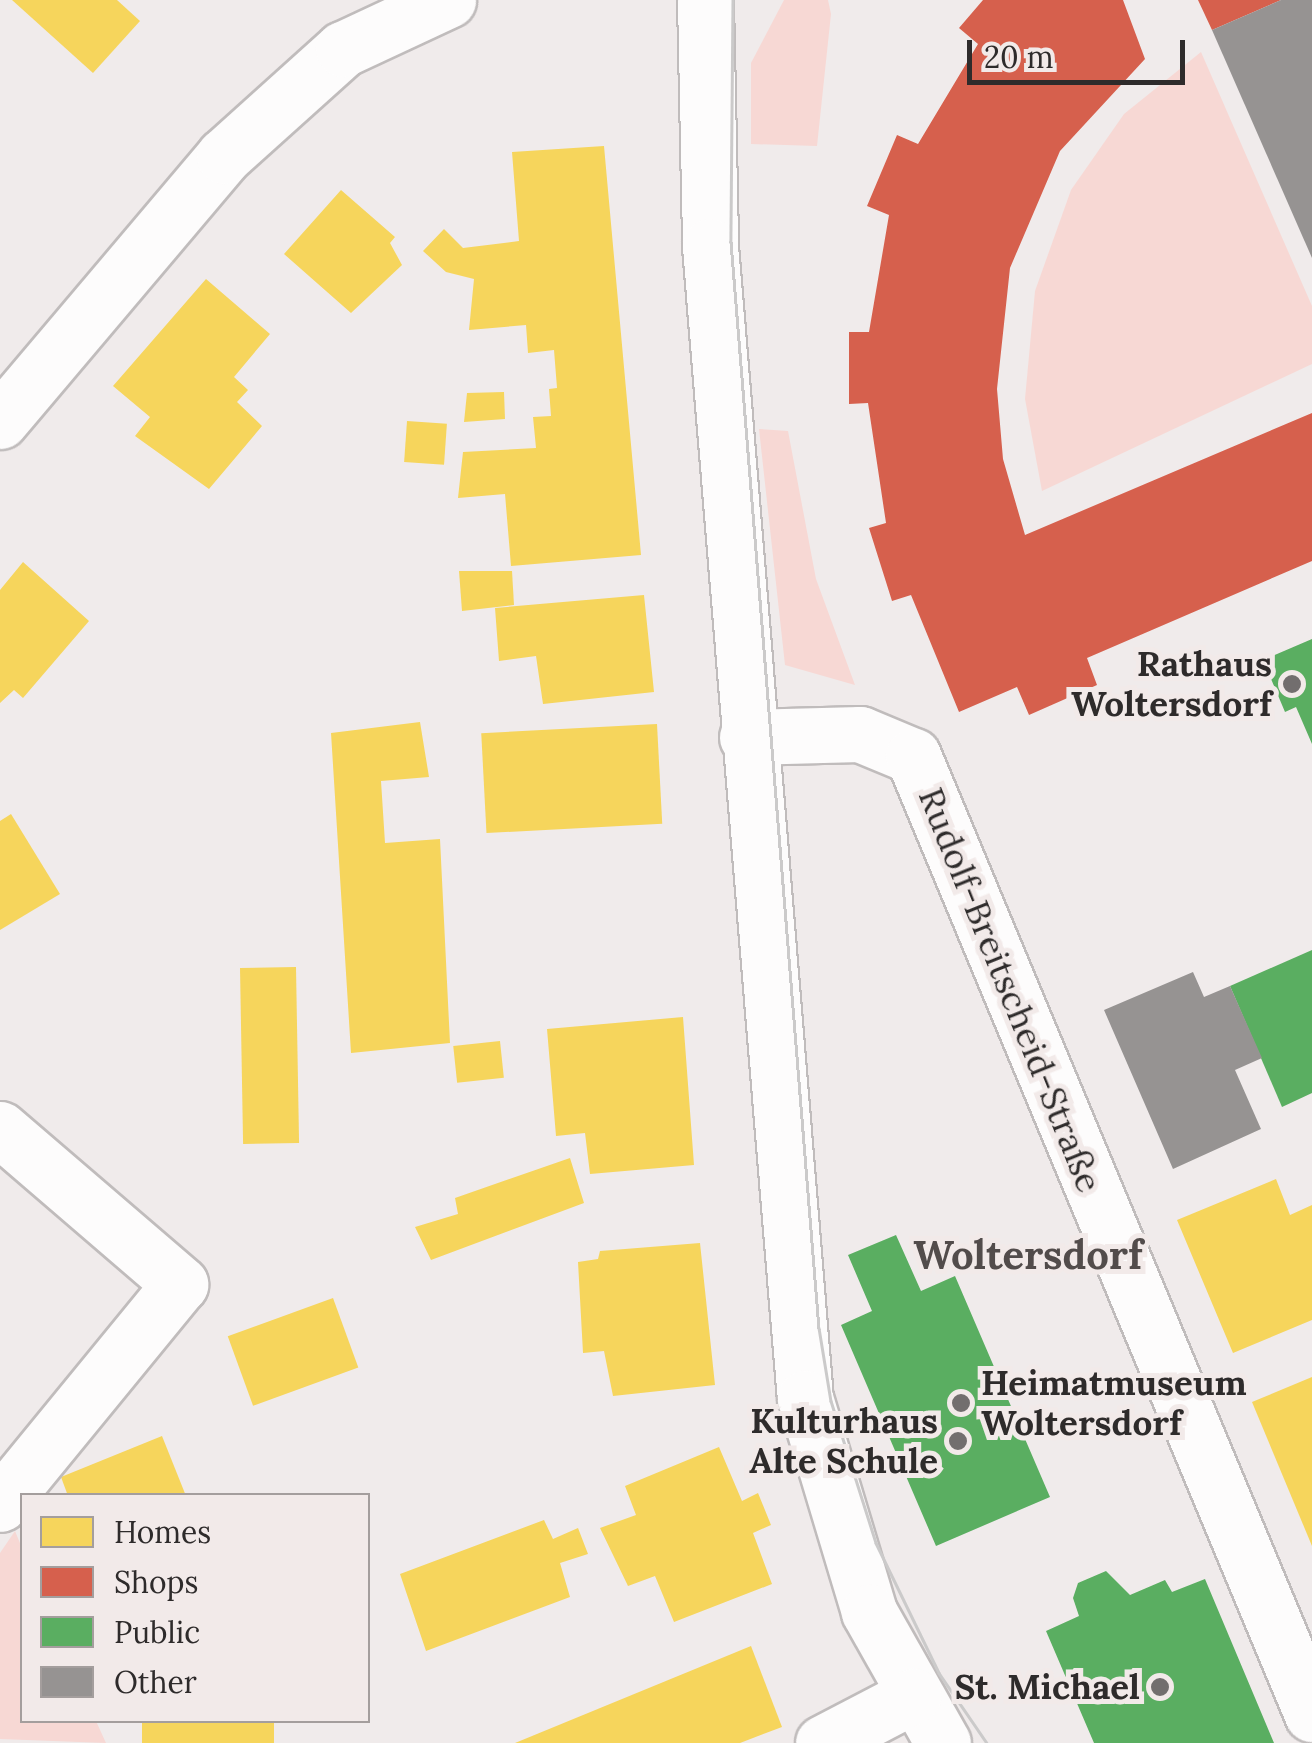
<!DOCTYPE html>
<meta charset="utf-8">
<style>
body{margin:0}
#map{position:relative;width:1312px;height:1743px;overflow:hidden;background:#f0ebeb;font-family:Lora,serif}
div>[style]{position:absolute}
.green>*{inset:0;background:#f7d8d4}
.homes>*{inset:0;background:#f6d55c;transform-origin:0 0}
.shops>*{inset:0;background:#d6604d}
.public>*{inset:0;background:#5aae61}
.building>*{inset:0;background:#969392}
.roads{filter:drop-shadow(2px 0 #c0bcbc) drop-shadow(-2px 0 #c0bcbc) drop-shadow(0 2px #c0bcbc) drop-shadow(0 -2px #c0bcbc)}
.minor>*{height:55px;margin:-27.5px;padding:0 27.5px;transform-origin:27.5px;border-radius:27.5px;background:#fdfcfc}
.tram>*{height:2.5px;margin:-1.25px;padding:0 1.25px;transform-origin:1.25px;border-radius:1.25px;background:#cbcaca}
.dots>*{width:28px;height:28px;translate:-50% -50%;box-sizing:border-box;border:5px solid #f2eae9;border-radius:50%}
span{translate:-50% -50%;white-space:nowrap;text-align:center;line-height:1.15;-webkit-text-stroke:10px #f2eae9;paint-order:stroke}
.poi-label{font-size:35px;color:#2e2b2b;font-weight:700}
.right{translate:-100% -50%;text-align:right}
.left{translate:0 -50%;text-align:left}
.street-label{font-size:35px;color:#2e2b2b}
.quarter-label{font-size:40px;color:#524c4b;font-weight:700}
.legend{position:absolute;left:20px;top:1493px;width:350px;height:230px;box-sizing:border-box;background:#f2eae9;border:2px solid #a49e9d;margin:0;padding:12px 18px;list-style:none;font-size:30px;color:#2e2b2b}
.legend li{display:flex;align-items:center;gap:20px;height:50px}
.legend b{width:50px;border:2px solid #a49e9d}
.scale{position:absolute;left:967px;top:40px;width:218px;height:45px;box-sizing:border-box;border:5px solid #2e2b2b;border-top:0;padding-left:12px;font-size:30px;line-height:35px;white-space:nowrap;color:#2e2b2b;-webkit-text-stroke:8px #f2eae9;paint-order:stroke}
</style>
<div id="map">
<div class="green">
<i style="clip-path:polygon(784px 0,828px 0,831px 14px,817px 146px,751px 144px,751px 63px)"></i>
<i style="clip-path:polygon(1201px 52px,1312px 306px,1312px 364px,1042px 491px,1025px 399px,1035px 291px,1071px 190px,1124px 114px)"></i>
<i style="clip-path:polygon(759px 429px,788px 431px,816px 579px,855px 685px,785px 665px)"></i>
<i style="clip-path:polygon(15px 1531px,22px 1548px,22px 1720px,96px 1721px,106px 1743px,0 1739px,0 1553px)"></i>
</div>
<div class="homes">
<i style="clip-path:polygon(12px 0,117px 0,140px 21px,93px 73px)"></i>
<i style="clip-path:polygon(604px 146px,641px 555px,511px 566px,505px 494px,458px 498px,463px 452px,536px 448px,533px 417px,551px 416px,549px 389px,557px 388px,554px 350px,528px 353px,526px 325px,469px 330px,474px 279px,446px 272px,423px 251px,444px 229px,463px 248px,519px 241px,512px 152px)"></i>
<i style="clip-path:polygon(341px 190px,395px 237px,390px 243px,402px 265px,351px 313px,284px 254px)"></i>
<i style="clip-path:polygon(206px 279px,270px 334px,234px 377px,248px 390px,237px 402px,262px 426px,209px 489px,135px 436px,150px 417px,113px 386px)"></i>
<i style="clip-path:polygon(504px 392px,505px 419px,464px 422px,467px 393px)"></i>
<i style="left:407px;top:421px;width:40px;height:41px;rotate:4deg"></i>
<i style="clip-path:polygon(23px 562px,89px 621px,23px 698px,14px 690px,0 703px,0 590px)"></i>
<i style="clip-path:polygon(459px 571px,512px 571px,514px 605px,462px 611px)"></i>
<i style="clip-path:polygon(644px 595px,654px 692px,543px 704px,536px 656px,499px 661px,495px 608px)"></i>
<i style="clip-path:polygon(420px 722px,429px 777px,381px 781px,385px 843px,440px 839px,450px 1043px,351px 1053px,331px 733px)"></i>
<i style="left:657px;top:724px;width:100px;height:176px;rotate:87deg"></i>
<i style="clip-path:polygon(11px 814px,60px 894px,0 930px,0 821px)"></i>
<i style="left:296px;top:967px;width:176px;height:56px;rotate:89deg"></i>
<i style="clip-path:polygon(683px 1017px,694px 1165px,590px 1174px,585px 1133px,556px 1136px,547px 1029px)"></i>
<i style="left:500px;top:1041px;width:37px;height:47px;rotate:84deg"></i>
<i style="clip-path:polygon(570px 1158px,584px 1203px,431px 1260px,415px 1227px,458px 1214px,455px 1198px)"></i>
<i style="clip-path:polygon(1276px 1179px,1290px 1215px,1312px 1205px,1312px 1320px,1233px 1353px,1177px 1220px)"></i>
<i style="clip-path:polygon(700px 1243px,715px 1385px,613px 1396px,604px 1351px,583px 1353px,578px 1262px,598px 1259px,600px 1251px)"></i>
<i style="left:333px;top:1298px;width:74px;height:112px;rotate:70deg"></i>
<i style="clip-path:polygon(1312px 1377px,1312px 1546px,1252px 1402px)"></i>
<i style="clip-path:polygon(162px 1436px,186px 1496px,68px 1496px,61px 1477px)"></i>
<i style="clip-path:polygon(719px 1447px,742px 1501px,758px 1493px,771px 1525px,753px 1533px,772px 1584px,674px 1622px,655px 1576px,628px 1586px,600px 1528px,636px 1515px,625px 1486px)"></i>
<i style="clip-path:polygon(544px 1520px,553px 1539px,578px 1528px,588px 1554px,560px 1563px,570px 1597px,426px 1651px,400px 1574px)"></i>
<i style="clip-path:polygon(751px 1646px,782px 1727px,740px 1743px,515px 1743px)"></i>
<i style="left:142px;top:1720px;width:132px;height:25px"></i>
</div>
<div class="shops">
<i style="clip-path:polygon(983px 0,1123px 0,1145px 59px,1060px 151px,1010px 268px,997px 389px,1003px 459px,1025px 535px,1312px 413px,1312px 561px,1087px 658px,1097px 685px,1029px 715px,1017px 687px,959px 712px,911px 595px,892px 601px,869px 528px,886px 523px,868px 403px,849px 404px,849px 332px,869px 332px,889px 215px,867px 206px,897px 135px,918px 144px,978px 44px,959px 28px)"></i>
<i style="clip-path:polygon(1198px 0,1281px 0,1212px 30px)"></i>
</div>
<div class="public">
<i style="clip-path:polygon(1312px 639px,1312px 744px,1296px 707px,1285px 712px,1263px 660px)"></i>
<i style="clip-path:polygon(1312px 950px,1312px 1093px,1282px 1107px,1230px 986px)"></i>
<i style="clip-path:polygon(896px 1235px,921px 1291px,955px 1276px,1050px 1497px,936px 1546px,841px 1325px,872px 1311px,848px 1255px)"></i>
<i style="clip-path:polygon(1106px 1571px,1130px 1595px,1165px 1580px,1172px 1592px,1205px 1579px,1274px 1743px,1094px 1743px,1046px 1631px,1079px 1616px,1073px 1598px,1078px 1583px)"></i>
</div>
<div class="building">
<i style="clip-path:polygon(1281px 0,1312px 0,1312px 258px,1212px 30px)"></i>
<i style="clip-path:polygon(1193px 972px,1204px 997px,1230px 986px,1262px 1058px,1235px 1070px,1261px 1129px,1173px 1169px,1104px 1010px)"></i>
</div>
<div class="roads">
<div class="minor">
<i style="left:705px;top:0;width:246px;rotate:88.8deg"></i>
<i style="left:710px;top:246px;width:1156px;rotate:85.29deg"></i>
<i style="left:805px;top:1398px;width:223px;rotate:73.3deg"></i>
<i style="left:869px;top:1612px;width:150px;rotate:60.5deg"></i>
<i style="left:0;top:421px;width:347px;rotate:-49.8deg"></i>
<i style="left:224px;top:156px;width:160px;rotate:-42deg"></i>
<i style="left:343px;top:49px;width:116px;rotate:-25deg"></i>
<i style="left:747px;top:737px;width:113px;rotate:-1.5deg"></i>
<i style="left:860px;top:734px;width:57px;rotate:22.5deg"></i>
<i style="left:913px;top:756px;width:1038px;rotate:67.39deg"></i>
<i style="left:0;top:1129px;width:238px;rotate:40.7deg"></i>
<i style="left:180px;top:1284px;width:284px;rotate:129.3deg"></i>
<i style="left:823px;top:1743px;width:102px;rotate:-27.6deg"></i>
</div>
</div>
<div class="tram">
<i style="left:733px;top:0;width:242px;rotate:90.5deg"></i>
<i style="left:731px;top:242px;width:1090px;rotate:85.37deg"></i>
<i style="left:819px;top:1328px;width:74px;rotate:80.7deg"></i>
<i style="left:831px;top:1401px;width:149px;rotate:72.4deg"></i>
<i style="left:876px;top:1543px;width:144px;rotate:64.1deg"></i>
<i style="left:939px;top:1673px;width:85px;rotate:55.6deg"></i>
</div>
<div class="dots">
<i style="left:1292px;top:684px;background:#726e6e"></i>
<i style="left:961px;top:1403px;background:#726e6e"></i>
<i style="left:958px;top:1441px;background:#726e6e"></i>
<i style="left:1160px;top:1687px;background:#726e6e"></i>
</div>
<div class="poi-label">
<span class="right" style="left:1272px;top:684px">Rathaus<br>Woltersdorf</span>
<span class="left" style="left:981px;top:1403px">Heimatmuseum<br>Woltersdorf</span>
<span class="right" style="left:938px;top:1441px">Kulturhaus<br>Alte Schule</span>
<span class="right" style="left:1140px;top:1687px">St. Michael</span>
</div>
<div class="street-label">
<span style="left:1010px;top:990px;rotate:68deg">Rudolf-Breitscheid-Straße</span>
</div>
<div class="quarter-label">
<span style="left:1028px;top:1255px">Woltersdorf</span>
</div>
<ul class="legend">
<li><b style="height:28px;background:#f6d55c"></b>Homes</li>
<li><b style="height:28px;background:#d6604d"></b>Shops</li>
<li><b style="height:28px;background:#5aae61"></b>Public</li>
<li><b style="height:28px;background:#969392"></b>Other</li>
</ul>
<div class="scale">20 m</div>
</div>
